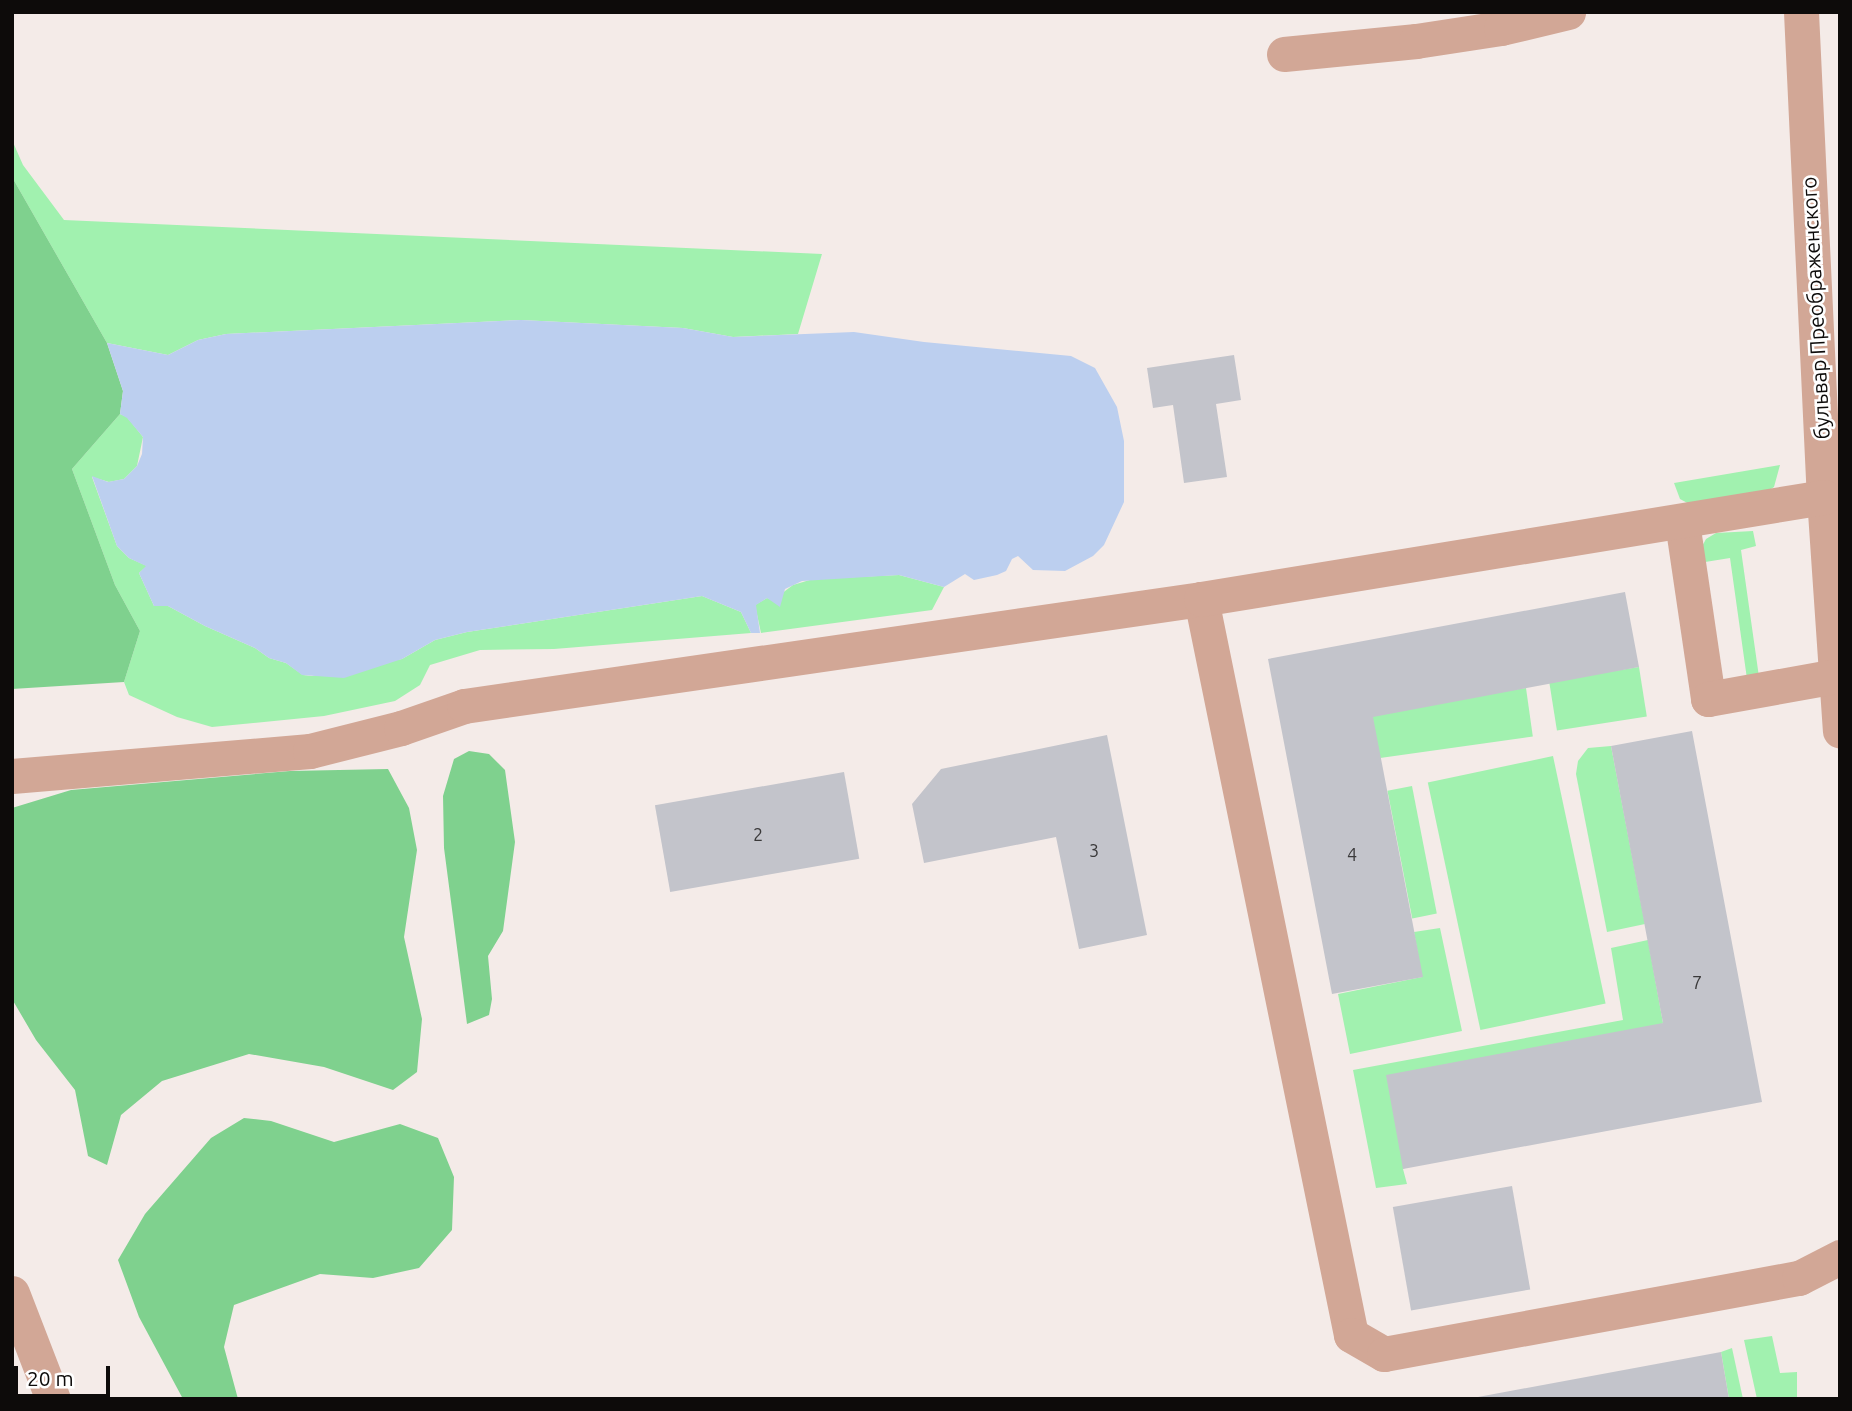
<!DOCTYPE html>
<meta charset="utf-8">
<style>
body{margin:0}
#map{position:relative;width:1852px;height:1411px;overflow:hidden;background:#f4ebe8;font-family:Ubuntu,sans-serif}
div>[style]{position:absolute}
.green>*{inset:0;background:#a1f1af;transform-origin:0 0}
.forest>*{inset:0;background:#7fd18e}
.water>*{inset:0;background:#bccfef}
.building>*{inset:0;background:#c3c4cb;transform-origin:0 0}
.minor>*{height:35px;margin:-17.5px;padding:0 17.5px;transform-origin:17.5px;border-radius:17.5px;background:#d2a796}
span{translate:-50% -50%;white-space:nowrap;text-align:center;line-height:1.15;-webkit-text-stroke:5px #fff;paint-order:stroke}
.number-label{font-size:18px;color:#3a393a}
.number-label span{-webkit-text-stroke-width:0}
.street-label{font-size:21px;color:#0d0b0a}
.frame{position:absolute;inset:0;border:14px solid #0d0b0a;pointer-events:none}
.scale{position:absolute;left:14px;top:1366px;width:96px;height:32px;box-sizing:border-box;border:4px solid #0d0b0a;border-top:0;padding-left:9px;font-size:21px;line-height:24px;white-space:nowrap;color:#0d0b0a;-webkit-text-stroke:5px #fff;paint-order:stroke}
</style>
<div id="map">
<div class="green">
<i style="clip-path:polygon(12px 140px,23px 165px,64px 220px,822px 254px,798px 334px,733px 337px,683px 328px,521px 320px,226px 334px,198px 340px,168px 355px,107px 343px,12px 177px)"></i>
<i style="clip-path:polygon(120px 414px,127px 417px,143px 437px,137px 466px,124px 479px,109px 482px,92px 477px,117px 546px,129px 558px,147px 566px,139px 573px,154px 606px,168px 606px,205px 626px,255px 648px,269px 658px,286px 663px,303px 675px,312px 676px,402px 659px,435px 640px,467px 632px,702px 596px,741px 612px,751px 633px,554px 649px,480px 650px,430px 665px,420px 685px,395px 701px,324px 716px,212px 727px,177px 717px,129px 695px,124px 682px,140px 631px,115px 585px,72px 469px)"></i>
<i style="clip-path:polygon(1780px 465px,1774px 487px,1768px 491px,1693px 506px,1680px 499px,1674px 483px)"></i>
<i style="clip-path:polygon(1753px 531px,1756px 546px,1741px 550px,1759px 677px,1747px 679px,1730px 558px,1699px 563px,1699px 552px,1706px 539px,1716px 533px)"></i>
<i style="clip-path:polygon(899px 575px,944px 587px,932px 610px,761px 633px,755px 605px,767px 598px,773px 600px,793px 585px,813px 579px)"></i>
<i style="left:1639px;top:667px;width:50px;height:91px;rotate:81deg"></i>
<i style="left:1526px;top:688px;width:49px;height:156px;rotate:82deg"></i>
<i style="clip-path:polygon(1611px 746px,1645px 924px,1607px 932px,1576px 774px,1578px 761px,1588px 748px)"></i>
<i style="left:1553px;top:756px;width:253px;height:128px;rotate:78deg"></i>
<i style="left:1412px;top:786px;width:130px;height:25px;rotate:79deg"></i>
<i style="clip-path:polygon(1440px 928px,1462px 1031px,1350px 1054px,1338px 994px,1422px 977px,1414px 932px)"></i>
<i style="clip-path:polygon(1648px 940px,1663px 1023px,1403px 1169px,1407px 1184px,1376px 1188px,1353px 1070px,1623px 1020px,1611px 948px)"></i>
<i style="clip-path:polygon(1772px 1336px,1780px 1373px,1797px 1372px,1797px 1399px,1757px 1399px,1744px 1340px)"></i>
<i style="clip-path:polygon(1732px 1348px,1743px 1399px,1729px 1399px,1721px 1352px)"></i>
</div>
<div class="forest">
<i style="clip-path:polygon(12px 177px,107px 343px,123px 391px,120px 414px,72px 469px,115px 585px,140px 631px,124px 682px,12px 689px)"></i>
<i style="clip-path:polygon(469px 751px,489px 754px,505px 770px,515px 842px,503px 931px,488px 956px,492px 999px,489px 1015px,467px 1024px,444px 848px,443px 796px,454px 759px)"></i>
<i style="clip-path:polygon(388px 769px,409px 808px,417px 850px,404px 937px,422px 1019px,417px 1072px,393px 1090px,324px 1067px,249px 1054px,162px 1081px,121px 1115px,107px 1165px,88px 1156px,75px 1090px,36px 1040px,12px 999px,12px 808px,71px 790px,290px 771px)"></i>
<i style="clip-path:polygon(244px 1118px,271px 1121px,334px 1142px,400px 1124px,438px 1138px,454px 1177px,452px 1230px,419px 1268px,373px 1278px,320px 1274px,234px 1305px,224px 1347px,238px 1399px,183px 1399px,139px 1317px,118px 1260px,145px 1214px,211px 1138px)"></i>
</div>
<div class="water">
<i style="clip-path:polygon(521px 320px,683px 328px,733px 337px,854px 332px,924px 342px,1071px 356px,1095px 368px,1117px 407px,1124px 441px,1124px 502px,1104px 545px,1093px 556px,1065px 571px,1033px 570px,1018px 556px,1012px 559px,1006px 571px,997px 575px,974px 580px,965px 574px,944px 587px,899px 575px,802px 581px,785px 589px,780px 607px,767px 598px,756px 605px,760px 633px,751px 633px,741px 612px,702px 596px,467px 632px,435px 640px,402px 659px,344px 678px,302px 675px,286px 663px,269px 658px,255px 648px,205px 626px,168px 606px,154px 606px,139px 573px,146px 566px,129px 558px,117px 546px,92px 476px,108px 482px,124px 479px,137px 466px,142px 454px,143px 437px,127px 418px,120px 414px,123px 391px,107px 343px,168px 355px,198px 340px,226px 334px)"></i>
</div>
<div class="building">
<i style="clip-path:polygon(1234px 355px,1241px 400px,1216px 404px,1227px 477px,1184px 483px,1173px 405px,1153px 408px,1147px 368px)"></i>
<i style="clip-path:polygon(1625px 592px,1639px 667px,1373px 717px,1423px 977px,1332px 994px,1268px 659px)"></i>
<i style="clip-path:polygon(1692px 731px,1762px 1102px,1403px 1169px,1386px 1075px,1663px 1023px,1611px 746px)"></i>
<i style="clip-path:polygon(1107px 735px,1147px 935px,1079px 949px,1056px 837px,924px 863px,912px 804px,941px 769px)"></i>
<i style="left:844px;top:772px;width:88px;height:192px;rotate:80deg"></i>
<i style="left:1512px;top:1186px;width:105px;height:121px;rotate:80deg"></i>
<i style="clip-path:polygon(1721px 1352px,1729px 1399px,1478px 1399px,1478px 1397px)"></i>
</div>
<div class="minor">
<i style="left:1801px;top:12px;width:486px;rotate:87.3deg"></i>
<i style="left:1824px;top:497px;width:234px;rotate:86.1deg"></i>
<i style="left:1284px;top:54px;width:133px;rotate:-5.6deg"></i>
<i style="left:1416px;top:41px;width:86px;rotate:-8.7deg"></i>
<i style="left:1501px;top:28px;width:69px;rotate:-13.4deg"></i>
<i style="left:1682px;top:522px;width:179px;rotate:81.6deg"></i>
<i style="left:1708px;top:699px;width:130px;rotate:-10.2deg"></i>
<i style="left:1201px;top:599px;width:751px;rotate:78.48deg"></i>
<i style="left:1351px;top:1335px;width:38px;rotate:30deg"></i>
<i style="left:1384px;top:1354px;width:422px;rotate:-10.4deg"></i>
<i style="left:1799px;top:1278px;width:46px;rotate:-27.1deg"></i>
<i style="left:12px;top:776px;width:299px;rotate:-4.8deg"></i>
<i style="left:310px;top:751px;width:94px;rotate:-14.2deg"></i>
<i style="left:401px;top:728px;width:67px;rotate:-19.2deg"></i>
<i style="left:464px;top:706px;width:745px;rotate:-8.26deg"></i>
<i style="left:1201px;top:599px;width:631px;rotate:-9.3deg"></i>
<i style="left:12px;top:1293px;width:114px;rotate:68.9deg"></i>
</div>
<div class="number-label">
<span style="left:758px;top:834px">2</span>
<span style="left:1094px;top:850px">3</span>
<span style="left:1352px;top:854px">4</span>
<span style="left:1697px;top:982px">7</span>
</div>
<div class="street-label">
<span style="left:1815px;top:308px;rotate:-93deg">бульвар Преображенского</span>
</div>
<div class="frame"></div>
<div class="scale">20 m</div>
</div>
